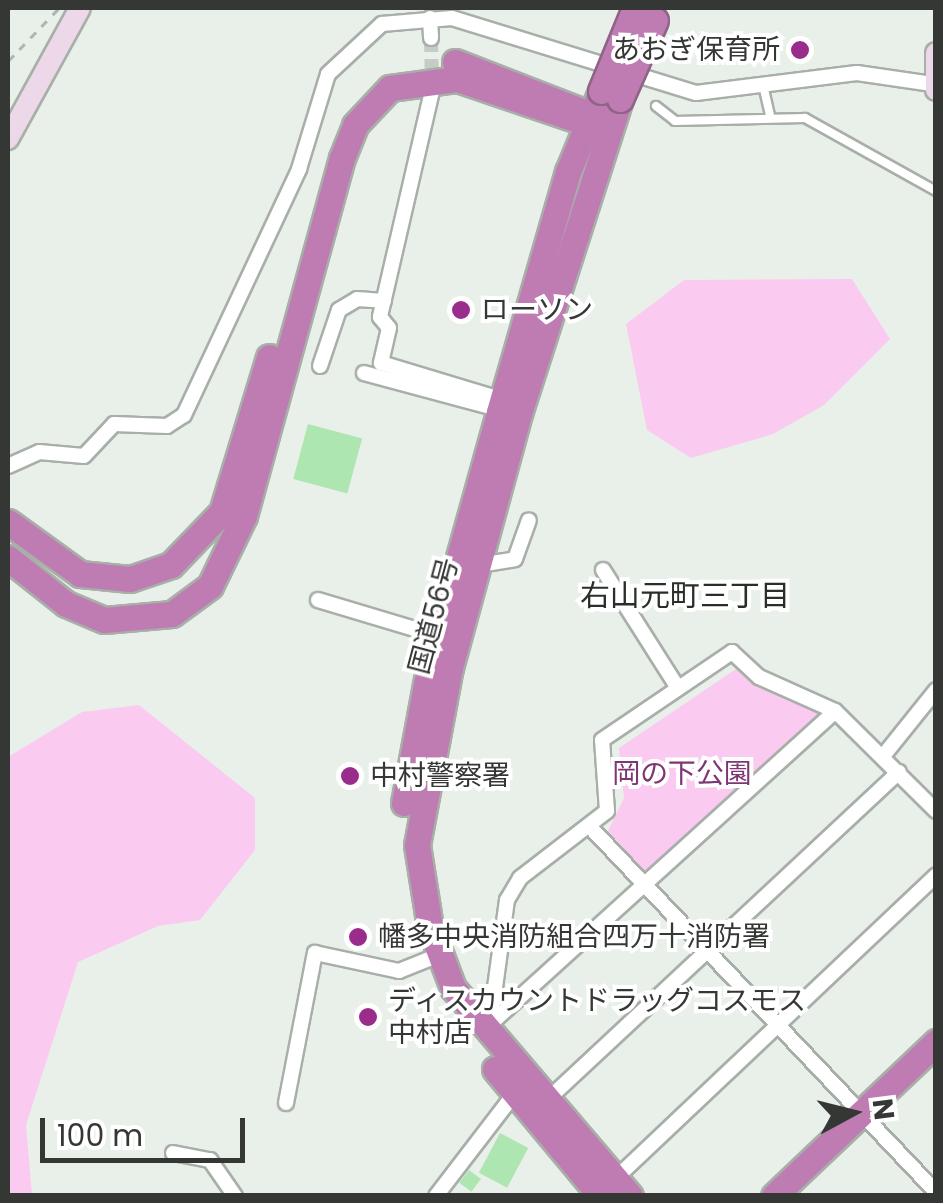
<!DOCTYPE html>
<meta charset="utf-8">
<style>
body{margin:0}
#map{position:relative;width:943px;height:1203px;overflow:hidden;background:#e9f0e9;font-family:Poppins,"Noto Sans JP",sans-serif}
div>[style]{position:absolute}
.green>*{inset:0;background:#fbcaf0}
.building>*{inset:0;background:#ade6b0;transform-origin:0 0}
.street-tunnel>*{height:14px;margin-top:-7px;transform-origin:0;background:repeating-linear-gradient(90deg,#c5cbc5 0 14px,transparent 0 21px)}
.path>*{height:2.5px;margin-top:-1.25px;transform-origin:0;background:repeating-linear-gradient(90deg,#afb5af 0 8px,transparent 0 16px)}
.roads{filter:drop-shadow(2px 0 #a8afa8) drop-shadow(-2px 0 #a8afa8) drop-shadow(0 2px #a8afa8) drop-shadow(0 -2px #a8afa8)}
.lane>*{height:8px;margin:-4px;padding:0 4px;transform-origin:4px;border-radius:4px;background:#fff}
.street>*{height:14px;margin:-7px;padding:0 7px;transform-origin:7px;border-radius:7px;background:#fff}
.secondary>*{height:20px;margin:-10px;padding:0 10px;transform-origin:10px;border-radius:10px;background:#ecd8e8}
.highway>*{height:25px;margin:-12.5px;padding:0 12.5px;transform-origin:12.5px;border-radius:12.5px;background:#bf7cb3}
.bridges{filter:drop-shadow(2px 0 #8e6487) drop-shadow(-2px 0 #8e6487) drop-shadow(0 2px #8e6487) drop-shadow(0 -2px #8e6487)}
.highway-bridge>*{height:25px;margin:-12.5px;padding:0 12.5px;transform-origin:12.5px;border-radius:12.5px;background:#bf7cb3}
.dots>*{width:28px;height:28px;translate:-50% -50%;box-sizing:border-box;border:5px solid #fff;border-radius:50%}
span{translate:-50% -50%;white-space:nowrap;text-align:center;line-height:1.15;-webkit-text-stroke:8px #fff;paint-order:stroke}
.poi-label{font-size:28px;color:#343734}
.right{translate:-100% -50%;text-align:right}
.left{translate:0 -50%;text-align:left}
.street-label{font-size:28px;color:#343734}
.park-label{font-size:28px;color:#7d3772}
.neighbourhood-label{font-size:30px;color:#292e29}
.frame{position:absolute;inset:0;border:10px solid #343734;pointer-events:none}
.north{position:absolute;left:803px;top:1063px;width:100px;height:100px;-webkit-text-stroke:8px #fff;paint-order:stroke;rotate:83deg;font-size:28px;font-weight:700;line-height:40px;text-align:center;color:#343734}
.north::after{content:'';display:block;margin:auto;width:35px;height:45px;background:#343734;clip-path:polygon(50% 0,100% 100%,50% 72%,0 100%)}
.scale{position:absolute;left:40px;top:1118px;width:205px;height:45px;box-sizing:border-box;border:5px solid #343734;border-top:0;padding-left:12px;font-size:30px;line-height:35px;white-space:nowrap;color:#343734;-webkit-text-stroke:8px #fff;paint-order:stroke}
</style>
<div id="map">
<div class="green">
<i style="clip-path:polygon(852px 279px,890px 339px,824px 405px,773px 434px,691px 458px,647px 430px,626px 324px,684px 280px)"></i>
<i style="clip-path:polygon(739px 667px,828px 716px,651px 879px,608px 831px,624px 798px,619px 748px)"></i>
<i style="clip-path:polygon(139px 705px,255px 798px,255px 850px,200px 920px,158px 926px,78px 962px,26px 1125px,32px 1195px,8px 1195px,8px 757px,82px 712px)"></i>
</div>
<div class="building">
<i style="left:308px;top:424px;width:56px;height:57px;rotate:15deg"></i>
<i style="left:500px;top:1133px;width:32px;height:45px;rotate:28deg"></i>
<i style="left:469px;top:1170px;width:15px;height:16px;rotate:37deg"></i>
</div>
<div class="street-tunnel">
<i style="left:431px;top:38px;width:50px;rotate:88.9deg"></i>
</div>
<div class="path">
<i style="left:8px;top:61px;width:74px;rotate:-46.1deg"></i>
</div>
<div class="roads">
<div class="lane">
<i style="left:763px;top:85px;width:31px;rotate:77deg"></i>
<i style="left:656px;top:106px;width:24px;rotate:38deg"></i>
<i style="left:675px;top:121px;width:130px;rotate:-1.3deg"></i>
<i style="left:805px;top:118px;width:150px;rotate:29.1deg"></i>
</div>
<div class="street">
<i style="left:430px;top:18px;width:20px;rotate:87deg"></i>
<i style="left:432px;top:91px;width:232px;rotate:103deg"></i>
<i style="left:380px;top:317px;width:14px;rotate:51deg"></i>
<i style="left:389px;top:328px;width:36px;rotate:103deg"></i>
<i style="left:381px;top:363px;width:132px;rotate:16.8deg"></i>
<i style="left:320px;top:366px;width:59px;rotate:-71.3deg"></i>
<i style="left:339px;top:310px;width:21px;rotate:-31deg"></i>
<i style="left:357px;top:299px;width:27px;rotate:4deg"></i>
<i style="left:364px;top:373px;width:146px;rotate:15.1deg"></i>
<i style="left:8px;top:466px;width:34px;rotate:-24deg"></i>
<i style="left:39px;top:452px;width:45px;rotate:5.1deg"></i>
<i style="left:84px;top:456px;width:44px;rotate:-46.8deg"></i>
<i style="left:114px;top:424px;width:53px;rotate:2.2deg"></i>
<i style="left:167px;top:426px;width:20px;rotate:-33deg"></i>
<i style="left:184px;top:415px;width:272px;rotate:-64.9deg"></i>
<i style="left:299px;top:169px;width:99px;rotate:-73deg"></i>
<i style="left:328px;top:74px;width:74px;rotate:-42.8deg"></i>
<i style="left:382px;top:24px;width:70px;rotate:-4.9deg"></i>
<i style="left:452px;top:18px;width:255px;rotate:17.1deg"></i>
<i style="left:696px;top:93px;width:162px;rotate:-7.1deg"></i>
<i style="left:857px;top:73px;width:76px;rotate:8.3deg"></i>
<i style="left:479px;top:565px;width:36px;rotate:-9deg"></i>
<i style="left:515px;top:559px;width:41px;rotate:-70.3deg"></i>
<i style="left:603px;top:570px;width:140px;rotate:57.6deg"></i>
<i style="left:318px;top:600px;width:128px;rotate:16.7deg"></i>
<i style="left:884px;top:755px;width:83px;rotate:-51.3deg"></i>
<i style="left:592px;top:829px;width:500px;rotate:46.54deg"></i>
<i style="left:490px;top:1024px;width:125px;rotate:-82.2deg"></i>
<i style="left:507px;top:900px;width:26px;rotate:-59deg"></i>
<i style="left:520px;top:878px;width:110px;rotate:-37.6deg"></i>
<i style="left:607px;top:811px;width:71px;rotate:-94deg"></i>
<i style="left:602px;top:740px;width:157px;rotate:-34.1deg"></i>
<i style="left:732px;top:652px;width:37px;rotate:43deg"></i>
<i style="left:759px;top:677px;width:83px;rotate:24.1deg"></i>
<i style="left:835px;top:711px;width:142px;rotate:44.7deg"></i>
<i style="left:487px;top:1027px;width:470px;rotate:-42.2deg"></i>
<i style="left:545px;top:1102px;width:484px;rotate:-43deg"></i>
<i style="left:286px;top:1103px;width:153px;rotate:-79.1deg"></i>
<i style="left:315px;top:953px;width:86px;rotate:12.1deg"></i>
<i style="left:399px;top:971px;width:43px;rotate:-21.8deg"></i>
<i style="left:173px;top:1153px;width:38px;rotate:11deg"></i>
<i style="left:210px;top:1160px;width:44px;rotate:55.2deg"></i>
<i style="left:615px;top:1179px;width:442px;rotate:-43.4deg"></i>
<i style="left:436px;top:1196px;width:118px;rotate:-52.5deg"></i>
<i style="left:508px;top:1102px;width:16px;rotate:-4deg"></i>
</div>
<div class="secondary">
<i style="left:936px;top:53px;width:37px;rotate:90deg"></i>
<i style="left:8px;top:139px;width:149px;rotate:-61.2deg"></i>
</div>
<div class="highway">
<i style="left:455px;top:62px;width:158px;rotate:21.2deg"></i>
<i style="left:620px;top:99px;width:327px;rotate:107.8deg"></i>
<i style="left:520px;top:410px;width:266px;rotate:105.2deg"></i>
<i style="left:450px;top:667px;width:181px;rotate:100.5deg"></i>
<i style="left:417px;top:845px;width:83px;rotate:81deg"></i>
<i style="left:430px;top:927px;width:65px;rotate:69.3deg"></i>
<i style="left:453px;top:988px;width:273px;rotate:49.6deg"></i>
<i style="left:8px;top:522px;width:89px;rotate:35.8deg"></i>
<i style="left:80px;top:574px;width:50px;rotate:5.7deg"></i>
<i style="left:130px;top:579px;width:43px;rotate:-18.9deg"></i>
<i style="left:171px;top:565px;width:74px;rotate:-46.1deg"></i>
<i style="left:222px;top:512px;width:162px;rotate:-73.1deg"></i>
<i style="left:8px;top:558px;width:74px;rotate:38.4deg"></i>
<i style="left:66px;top:604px;width:41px;rotate:22.8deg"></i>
<i style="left:104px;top:620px;width:68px;rotate:-5deg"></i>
<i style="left:172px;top:614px;width:47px;rotate:-36.4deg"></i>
<i style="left:210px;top:586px;width:78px;rotate:-64.1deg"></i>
<i style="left:244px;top:516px;width:371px;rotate:-74.7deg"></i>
<i style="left:342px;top:158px;width:35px;rotate:-68deg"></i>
<i style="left:355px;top:125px;width:51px;rotate:-46.6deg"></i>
<i style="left:390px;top:88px;width:68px;rotate:-7.7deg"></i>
<i style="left:457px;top:79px;width:150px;rotate:18.7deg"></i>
<i style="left:404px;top:803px;width:147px;rotate:-79.5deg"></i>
<i style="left:431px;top:658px;width:255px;rotate:-74.5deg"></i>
<i style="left:499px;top:412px;width:250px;rotate:-74deg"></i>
<i style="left:568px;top:172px;width:87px;rotate:-67.8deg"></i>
<i style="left:495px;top:1069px;width:165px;rotate:50.2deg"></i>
<i style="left:774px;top:1196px;width:224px;rotate:-43.5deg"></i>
</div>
</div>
<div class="bridges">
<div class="highway-bridge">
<i style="left:601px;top:91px;width:90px;rotate:-67.7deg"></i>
<i style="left:620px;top:99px;width:86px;rotate:-66.1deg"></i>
</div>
</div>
<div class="dots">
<i style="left:800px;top:50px;background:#9a2c8c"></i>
<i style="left:461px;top:310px;background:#9a2c8c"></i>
<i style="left:350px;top:776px;background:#9a2c8c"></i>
<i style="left:358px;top:937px;background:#9a2c8c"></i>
<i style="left:368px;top:1017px;background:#9a2c8c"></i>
</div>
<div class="poi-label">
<span class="right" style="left:780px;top:50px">あおぎ保育所</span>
<span class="left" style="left:481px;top:310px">ローソン</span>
<span class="left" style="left:370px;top:776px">中村警察署</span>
<span class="left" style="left:378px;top:937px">幡多中央消防組合四万十消防署</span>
<span class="left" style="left:388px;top:1017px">ディスカウントドラッグコスモス<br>中村店</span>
</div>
<div class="street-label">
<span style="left:434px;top:616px;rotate:-75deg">国道56号</span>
</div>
<div class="park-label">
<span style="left:682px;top:774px">岡の下公園</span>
</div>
<div class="neighbourhood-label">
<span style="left:685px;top:596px">右山元町三丁目</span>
</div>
<div class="frame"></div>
<div class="north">N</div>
<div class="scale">100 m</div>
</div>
